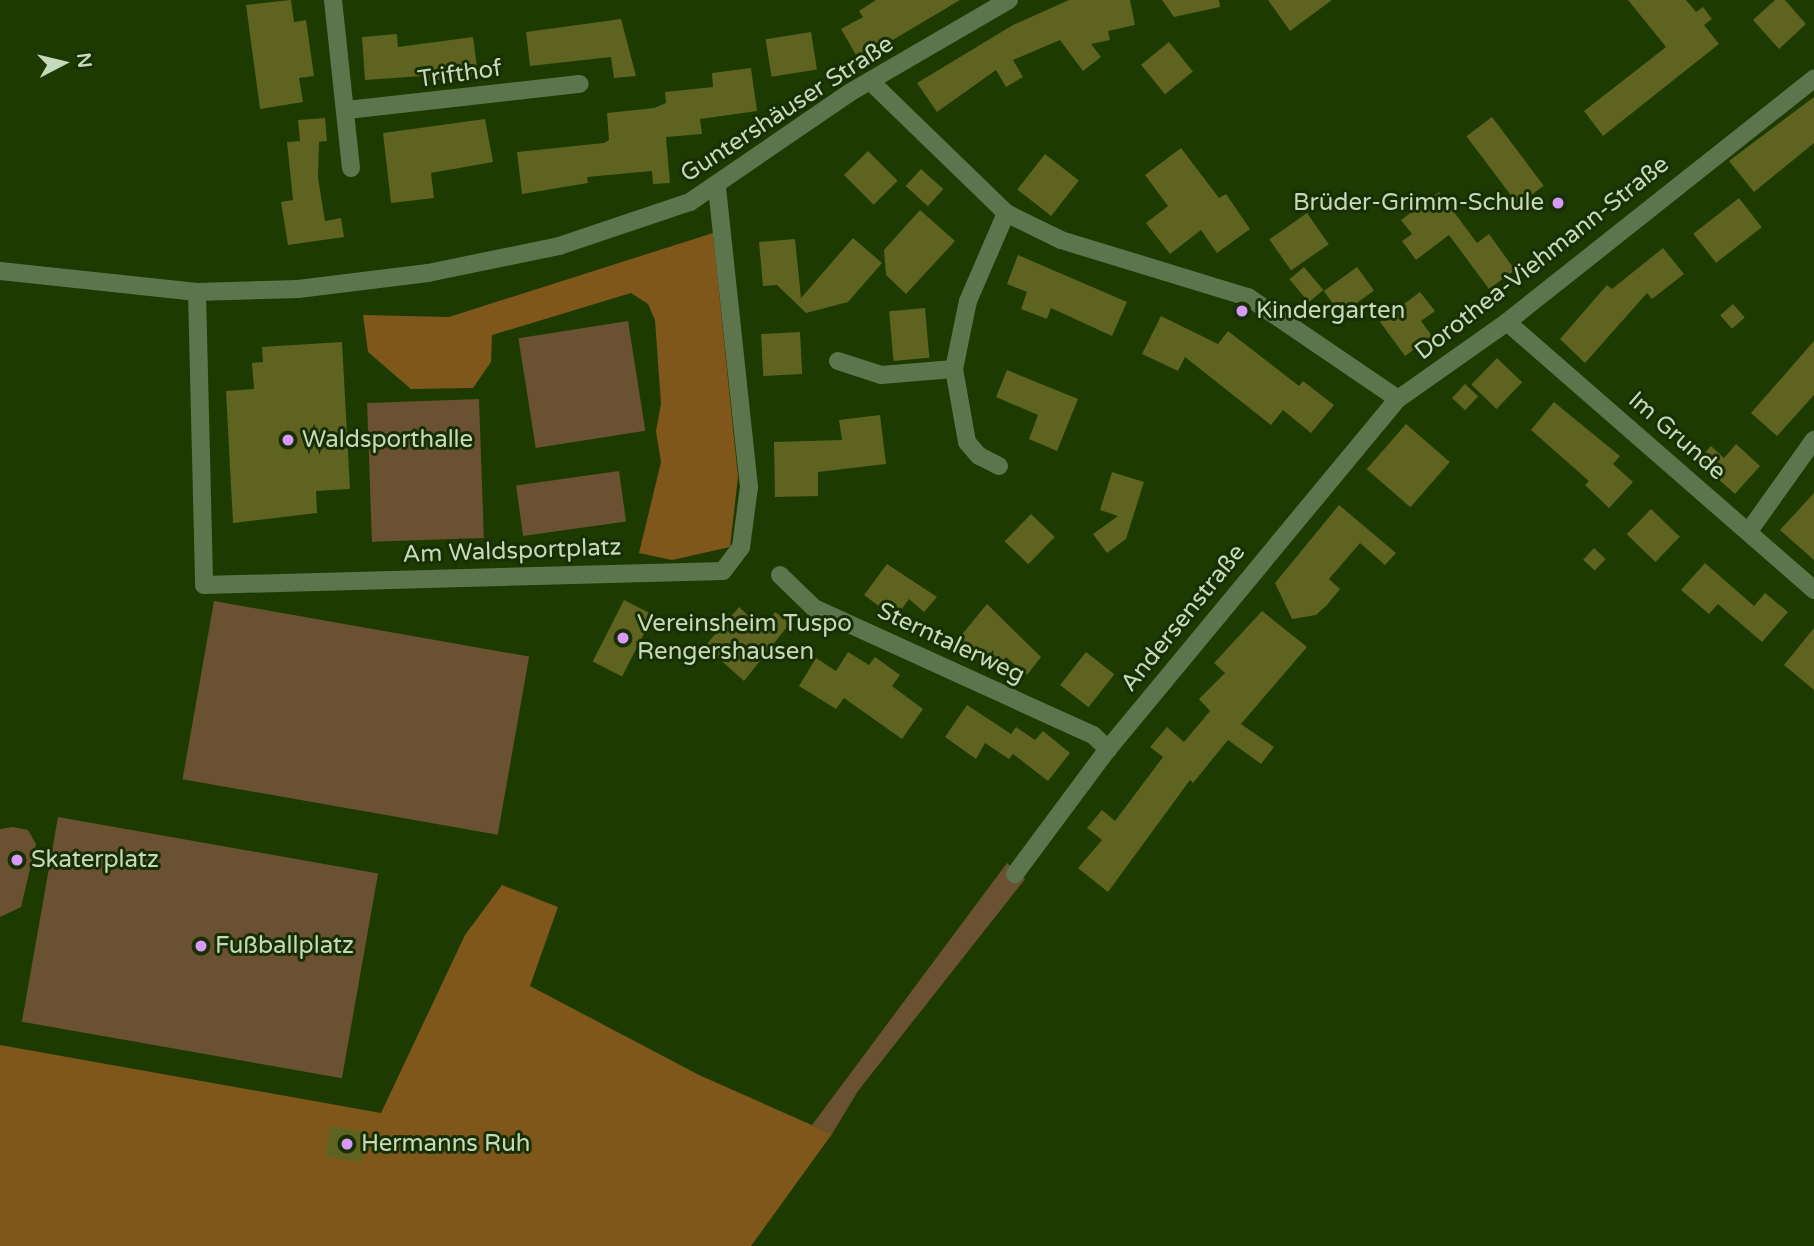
<!DOCTYPE html>
<meta charset="utf-8">
<style>
body{margin:0}
#map{position:relative;width:1814px;height:1246px;overflow:hidden;background:#1d3a00;font-family:"Varela Round",sans-serif}
div>[style]{position:absolute}
.green>*{inset:0;background:#695131;transform-origin:0 0}
.forest>*{inset:0;background:#7f571b}
.building>*{inset:0;background:#5e631f;transform-origin:0 0}
.minor>*{height:18px;margin:-9px;padding:0 9px;transform-origin:9px;border-radius:9px;background:#5c754c}
.dots>*{width:19px;height:19px;translate:-50% -50%;box-sizing:border-box;border:4px solid #182f04;border-radius:50%}
span{translate:-50% -50%;white-space:nowrap;text-align:center;line-height:1.15;-webkit-text-stroke:6px #182f04;paint-order:stroke}
.street-label{font-size:24px;color:#c6d9bb}
.poi-label{font-size:24px;color:#c6d9bb}
.right{translate:-100% -50%;text-align:right}
.left{translate:0 -50%;text-align:left}
.north{position:absolute;left:28px;top:28px;width:70px;height:70px;-webkit-text-stroke:5px #182f04;paint-order:stroke;rotate:83deg;font-size:19px;font-weight:700;line-height:28px;text-align:center;color:#c6d9bb}
.north::after{content:'';display:block;margin:auto;width:24px;height:32px;background:#c6d9bb;clip-path:polygon(50% 0,100% 100%,50% 72%,0 100%)}
</style>
<div id="map">
<div class="green">
<i style="left:628px;top:321px;width:111px;height:111px;rotate:81deg"></i>
<i style="left:479px;top:399px;width:139px;height:112px;rotate:88deg"></i>
<i style="left:619px;top:471px;width:51px;height:104px;rotate:82deg"></i>
<i style="left:214px;top:601px;width:320px;height:181px;rotate:10deg"></i>
<i style="left:58px;top:817px;width:325px;height:208px;rotate:10deg"></i>
<i style="clip-path:polygon(13px 827px,28px 830px,36px 844px,21px 907px,0 917px,0 829px)"></i>
<i style="clip-path:polygon(1007px 863px,1025px 879px,858px 1091px,832px 1134px,812px 1125px)"></i>
</div>
<div class="forest">
<i style="clip-path:polygon(713px 233px,738px 477px,730px 547px,672px 560px,639px 553px,661px 462px,656px 431px,661px 404px,655px 320px,648px 304px,631px 293px,492px 335px,491px 362px,473px 388px,411px 389px,368px 352px,363px 315px,449px 317px)"></i>
<i style="clip-path:polygon(502px 885px,558px 907px,530px 986px,699px 1075px,832px 1134px,751px 1246px,0 1246px,0 1045px,381px 1113px,465px 935px)"></i>
</div>
<div class="building">
<i style="clip-path:polygon(291px 0,294px 22px,306px 20px,314px 76px,299px 78px,303px 102px,260px 109px,246px 5px)"></i>
<i style="clip-path:polygon(876px 0,960px 0,859px 60px,841px 29px,863px 17px,859px 11px)"></i>
<i style="clip-path:polygon(1069px 0,1130px 0,1135px 25px,1108px 31px,1110px 40px,1091px 44px,1101px 57px,1083px 71px,1060px 40px,1013px 60px,1023px 77px,1006px 87px,996px 70px,937px 112px,917px 83px,1013px 25px)"></i>
<i style="clip-path:polygon(1162px 0,1219px 0,1220px 7px,1174px 17px)"></i>
<i style="clip-path:polygon(1268px 0,1332px 0,1290px 31px)"></i>
<i style="clip-path:polygon(1628px 0,1686px 0,1696px 12px,1703px 7px,1712px 19px,1704px 25px,1719px 44px,1603px 136px,1584px 111px,1666px 47px)"></i>
<i style="clip-path:polygon(1775px 0,1785px 0,1806px 24px,1779px 49px,1753px 20px)"></i>
<i style="clip-path:polygon(621px 19px,636px 76px,614px 78px,611px 57px,530px 66px,526px 32px)"></i>
<i style="left:811px;top:32px;width:38px;height:46px;rotate:81deg"></i>
<i style="clip-path:polygon(397px 34px,398px 47px,473px 37px,478px 75px,423px 82px,422px 76px,365px 80px,362px 37px)"></i>
<i style="left:1169px;top:42px;width:38px;height:36px;rotate:51deg"></i>
<i style="clip-path:polygon(751px 68px,757px 111px,700px 119px,702px 134px,666px 137px,670px 183px,653px 184px,652px 171px,587px 177px,588px 183px,522px 194px,517px 152px,604px 143px,609px 140px,607px 113px,654px 108px,666px 103px,665px 92px,713px 87px,712px 73px)"></i>
<i style="clip-path:polygon(1814px 97px,1814px 143px,1754px 192px,1729px 161px)"></i>
<i style="left:1492px;top:117px;width:86px;height:32px;rotate:53deg"></i>
<i style="clip-path:polygon(325px 118px,327px 141px,319px 142px,318px 178px,325px 221px,341px 218px,344px 237px,288px 245px,281px 202px,293px 200px,287px 142px,300px 141px,298px 120px)"></i>
<i style="clip-path:polygon(485px 119px,493px 162px,431px 173px,434px 198px,391px 203px,383px 133px)"></i>
<i style="clip-path:polygon(1181px 148px,1219px 198px,1226px 194px,1250px 229px,1217px 253px,1201px 230px,1170px 254px,1146px 223px,1168px 206px,1145px 175px)"></i>
<i style="left:868px;top:151px;width:42px;height:34px;rotate:45deg"></i>
<i style="left:1045px;top:154px;width:43px;height:45px;rotate:38deg"></i>
<i style="left:921px;top:169px;width:30px;height:23px;rotate:42deg"></i>
<i style="clip-path:polygon(1439px 192px,1477px 243px,1489px 234px,1515px 270px,1489px 289px,1449px 235px,1416px 260px,1402px 241px,1412px 234px,1401px 220px)"></i>
<i style="left:1739px;top:198px;width:37px;height:58px;rotate:52deg"></i>
<i style="clip-path:polygon(920px 210px,955px 241px,906px 294px,886px 275px,884px 250px)"></i>
<i style="left:1307px;top:213px;width:38px;height:46px;rotate:55deg"></i>
<i style="clip-path:polygon(853px 238px,882px 263px,848px 302px,806px 313px,777px 285px,763px 286px,759px 242px,795px 239px,801px 298px)"></i>
<i style="clip-path:polygon(1663px 248px,1684px 274px,1652px 299px,1647px 293px,1585px 363px,1560px 339px,1607px 285px,1612px 289px)"></i>
<i style="clip-path:polygon(1018px 255px,1127px 302px,1112px 336px,1051px 308px,1047px 319px,1021px 309px,1027px 292px,1007px 284px)"></i>
<i style="left:1304px;top:267px;width:30px;height:19px;rotate:50deg"></i>
<i style="left:1357px;top:267px;width:29px;height:41px;rotate:54deg"></i>
<i style="clip-path:polygon(1420px 292px,1435px 311px,1421px 321px,1432px 336px,1405px 356px,1380px 322px)"></i>
<i style="left:1733px;top:304px;width:18px;height:17px;rotate:49deg"></i>
<i style="left:925px;top:308px;width:50px;height:36px;rotate:85deg"></i>
<i style="clip-path:polygon(1161px 316px,1218px 344px,1228px 331px,1299px 386px,1303px 381px,1334px 405px,1311px 433px,1283px 410px,1271px 425px,1185px 357px,1178px 371px,1142px 354px)"></i>
<i style="left:800px;top:332px;width:42px;height:39px;rotate:87deg"></i>
<i style="clip-path:polygon(1814px 341px,1814px 395px,1777px 436px,1751px 413px)"></i>
<i style="clip-path:polygon(342px 342px,350px 489px,316px 491px,317px 513px,233px 523px,226px 391px,254px 389px,252px 363px,263px 362px,262px 347px)"></i>
<i style="left:1497px;top:358px;width:35px;height:37px;rotate:44deg"></i>
<i style="clip-path:polygon(1007px 370px,1078px 399px,1057px 451px,1029px 439px,1038px 415px,996px 397px)"></i>
<i style="left:1465px;top:384px;width:18px;height:19px;rotate:43deg"></i>
<i style="clip-path:polygon(1554px 402px,1620px 456px,1613px 464px,1633px 482px,1609px 508px,1585px 485px,1589px 481px,1531px 430px)"></i>
<i style="clip-path:polygon(880px 415px,886px 464px,818px 472px,818px 496px,775px 497px,774px 442px,842px 440px,839px 420px)"></i>
<i style="left:1406px;top:424px;width:58px;height:60px;rotate:41deg"></i>
<i style="clip-path:polygon(1736px 444px,1760px 466px,1735px 494px,1698px 461px,1711px 446px,1724px 458px)"></i>
<i style="clip-path:polygon(1112px 472px,1144px 482px,1126px 539px,1107px 553px,1093px 534px,1118px 516px,1100px 510px)"></i>
<i style="clip-path:polygon(1814px 493px,1814px 560px,1780px 530px)"></i>
<i style="clip-path:polygon(1339px 505px,1396px 553px,1385px 565px,1360px 543px,1329px 579px,1340px 589px,1327px 605px,1316px 615px,1292px 619px,1275px 583px)"></i>
<i style="left:1651px;top:509px;width:40px;height:35px;rotate:44deg"></i>
<i style="left:1031px;top:514px;width:33px;height:38px;rotate:44deg"></i>
<i style="left:1594px;top:548px;width:16px;height:16px;rotate:43deg"></i>
<i style="clip-path:polygon(1705px 563px,1754px 606px,1765px 593px,1788px 612px,1762px 642px,1718px 604px,1709px 614px,1681px 590px)"></i>
<i style="clip-path:polygon(887px 564px,937px 597px,924px 612px,909px 599px,895px 618px,864px 595px)"></i>
<i style="left:624px;top:600px;width:33px;height:69px;rotate:27deg"></i>
<i style="clip-path:polygon(987px 604px,1041px 657px,1027px 675px,1006px 657px,996px 670px,959px 638px)"></i>
<i style="clip-path:polygon(739px 607px,763px 629px,775px 612px,790px 623px,744px 681px,705px 646px)"></i>
<i style="clip-path:polygon(1262px 611px,1307px 647px,1241px 724px,1274px 747px,1261px 764px,1228px 740px,1193px 783px,1190px 780px,1108px 892px,1078px 868px,1102px 840px,1087px 828px,1102px 810px,1115px 821px,1163px 757px,1150px 747px,1167px 727px,1184px 742px,1210px 711px,1199px 699px,1225px 673px,1214px 663px)"></i>
<i style="clip-path:polygon(1814px 628px,1814px 690px,1784px 665px)"></i>
<i style="clip-path:polygon(848px 652px,869px 665px,875px 657px,900px 675px,892px 686px,923px 709px,902px 739px,844px 698px,836px 709px,799px 686px,816px 658px,836px 671px)"></i>
<i style="left:1086px;top:652px;width:36px;height:42px;rotate:38deg"></i>
<i style="clip-path:polygon(967px 705px,1011px 734px,1016px 727px,1035px 740px,1043px 731px,1070px 753px,1048px 781px,1013px 754px,1009px 759px,985px 743px,976px 759px,945px 737px)"></i>
<i style="left:331px;top:1126px;width:37px;height:30px;rotate:11deg"></i>
</div>
<div class="minor">
<i style="left:333px;top:0;width:169px;rotate:83.9deg"></i>
<i style="left:870px;top:81px;width:190px;rotate:44.1deg"></i>
<i style="left:1006px;top:213px;width:61px;rotate:26.1deg"></i>
<i style="left:1061px;top:240px;width:195px;rotate:17deg"></i>
<i style="left:1248px;top:297px;width:181px;rotate:34.2deg"></i>
<i style="left:347px;top:110px;width:234px;rotate:-6.4deg"></i>
<i style="left:0;top:271px;width:198px;rotate:6.1deg"></i>
<i style="left:197px;top:292px;width:101px;rotate:-1.7deg"></i>
<i style="left:298px;top:289px;width:131px;rotate:-7deg"></i>
<i style="left:428px;top:273px;width:134px;rotate:-11.6deg"></i>
<i style="left:559px;top:246px;width:138px;rotate:-18.6deg"></i>
<i style="left:690px;top:202px;width:193px;rotate:-34.4deg"></i>
<i style="left:849px;top:93px;width:185px;rotate:-30.2deg"></i>
<i style="left:197px;top:292px;width:293px;rotate:88.6deg"></i>
<i style="left:204px;top:585px;width:519px;rotate:-1.55deg"></i>
<i style="left:723px;top:571px;width:30px;rotate:-53deg"></i>
<i style="left:741px;top:547px;width:61px;rotate:-82.4deg"></i>
<i style="left:749px;top:487px;width:303px;rotate:-96.1deg"></i>
<i style="left:1507px;top:322px;width:408px;rotate:41.1deg"></i>
<i style="left:838px;top:361px;width:45px;rotate:18deg"></i>
<i style="left:881px;top:375px;width:73px;rotate:-4.7deg"></i>
<i style="left:999px;top:466px;width:22px;rotate:-153deg"></i>
<i style="left:979px;top:456px;width:18px;rotate:-131deg"></i>
<i style="left:967px;top:442px;width:74px;rotate:-100.1deg"></i>
<i style="left:954px;top:369px;width:69px;rotate:-78.4deg"></i>
<i style="left:968px;top:301px;width:96px;rotate:-66.6deg"></i>
<i style="left:1749px;top:531px;width:112px;rotate:-54.5deg"></i>
<i style="left:780px;top:575px;width:47px;rotate:44.1deg"></i>
<i style="left:814px;top:608px;width:307px;rotate:24.5deg"></i>
<i style="left:1093px;top:735px;width:21px;rotate:43deg"></i>
<i style="left:1015px;top:874px;width:156px;rotate:-53.4deg"></i>
<i style="left:1108px;top:749px;width:455px;rotate:-50.4deg"></i>
<i style="left:1398px;top:399px;width:133px;rotate:-35.2deg"></i>
<i style="left:1507px;top:322px;width:392px;rotate:-38.4deg"></i>
</div>
<div class="dots">
<i style="left:1558px;top:203px;background:#d89af8"></i>
<i style="left:1242px;top:311px;background:#d89af8"></i>
<i style="left:288px;top:440px;background:#d89af8"></i>
<i style="left:623px;top:638px;background:#d89af8"></i>
<i style="left:17px;top:860px;background:#d89af8"></i>
<i style="left:201px;top:946px;background:#d89af8"></i>
<i style="left:347px;top:1144px;background:#d89af8"></i>
</div>
<div class="street-label">
<span style="left:460px;top:74px;rotate:-8deg">Trifthof</span>
<span style="left:787px;top:109px;rotate:-33deg">Guntershäuser Straße</span>
<span style="left:1542px;top:258px;rotate:-38deg">Dorothea-Viehmann-Straße</span>
<span style="left:1677px;top:436px;rotate:41deg">Im Grunde</span>
<span style="left:512px;top:551px;rotate:-2deg">Am Waldsportplatz</span>
<span style="left:1183px;top:618px;rotate:-51deg">Andersenstraße</span>
<span style="left:951px;top:643px;rotate:25deg">Sterntalerweg</span>
</div>
<div class="poi-label">
<span class="right" style="left:1544px;top:203px">Brüder-Grimm-Schule</span>
<span class="left" style="left:1256px;top:311px">Kindergarten</span>
<span class="left" style="left:302px;top:440px">Waldsporthalle</span>
<span class="left" style="left:637px;top:638px">Vereinsheim Tuspo<br>Rengershausen</span>
<span class="left" style="left:31px;top:860px">Skaterplatz</span>
<span class="left" style="left:215px;top:946px">Fußballplatz</span>
<span class="left" style="left:361px;top:1144px">Hermanns Ruh</span>
</div>
<div class="north">N</div>
</div>
